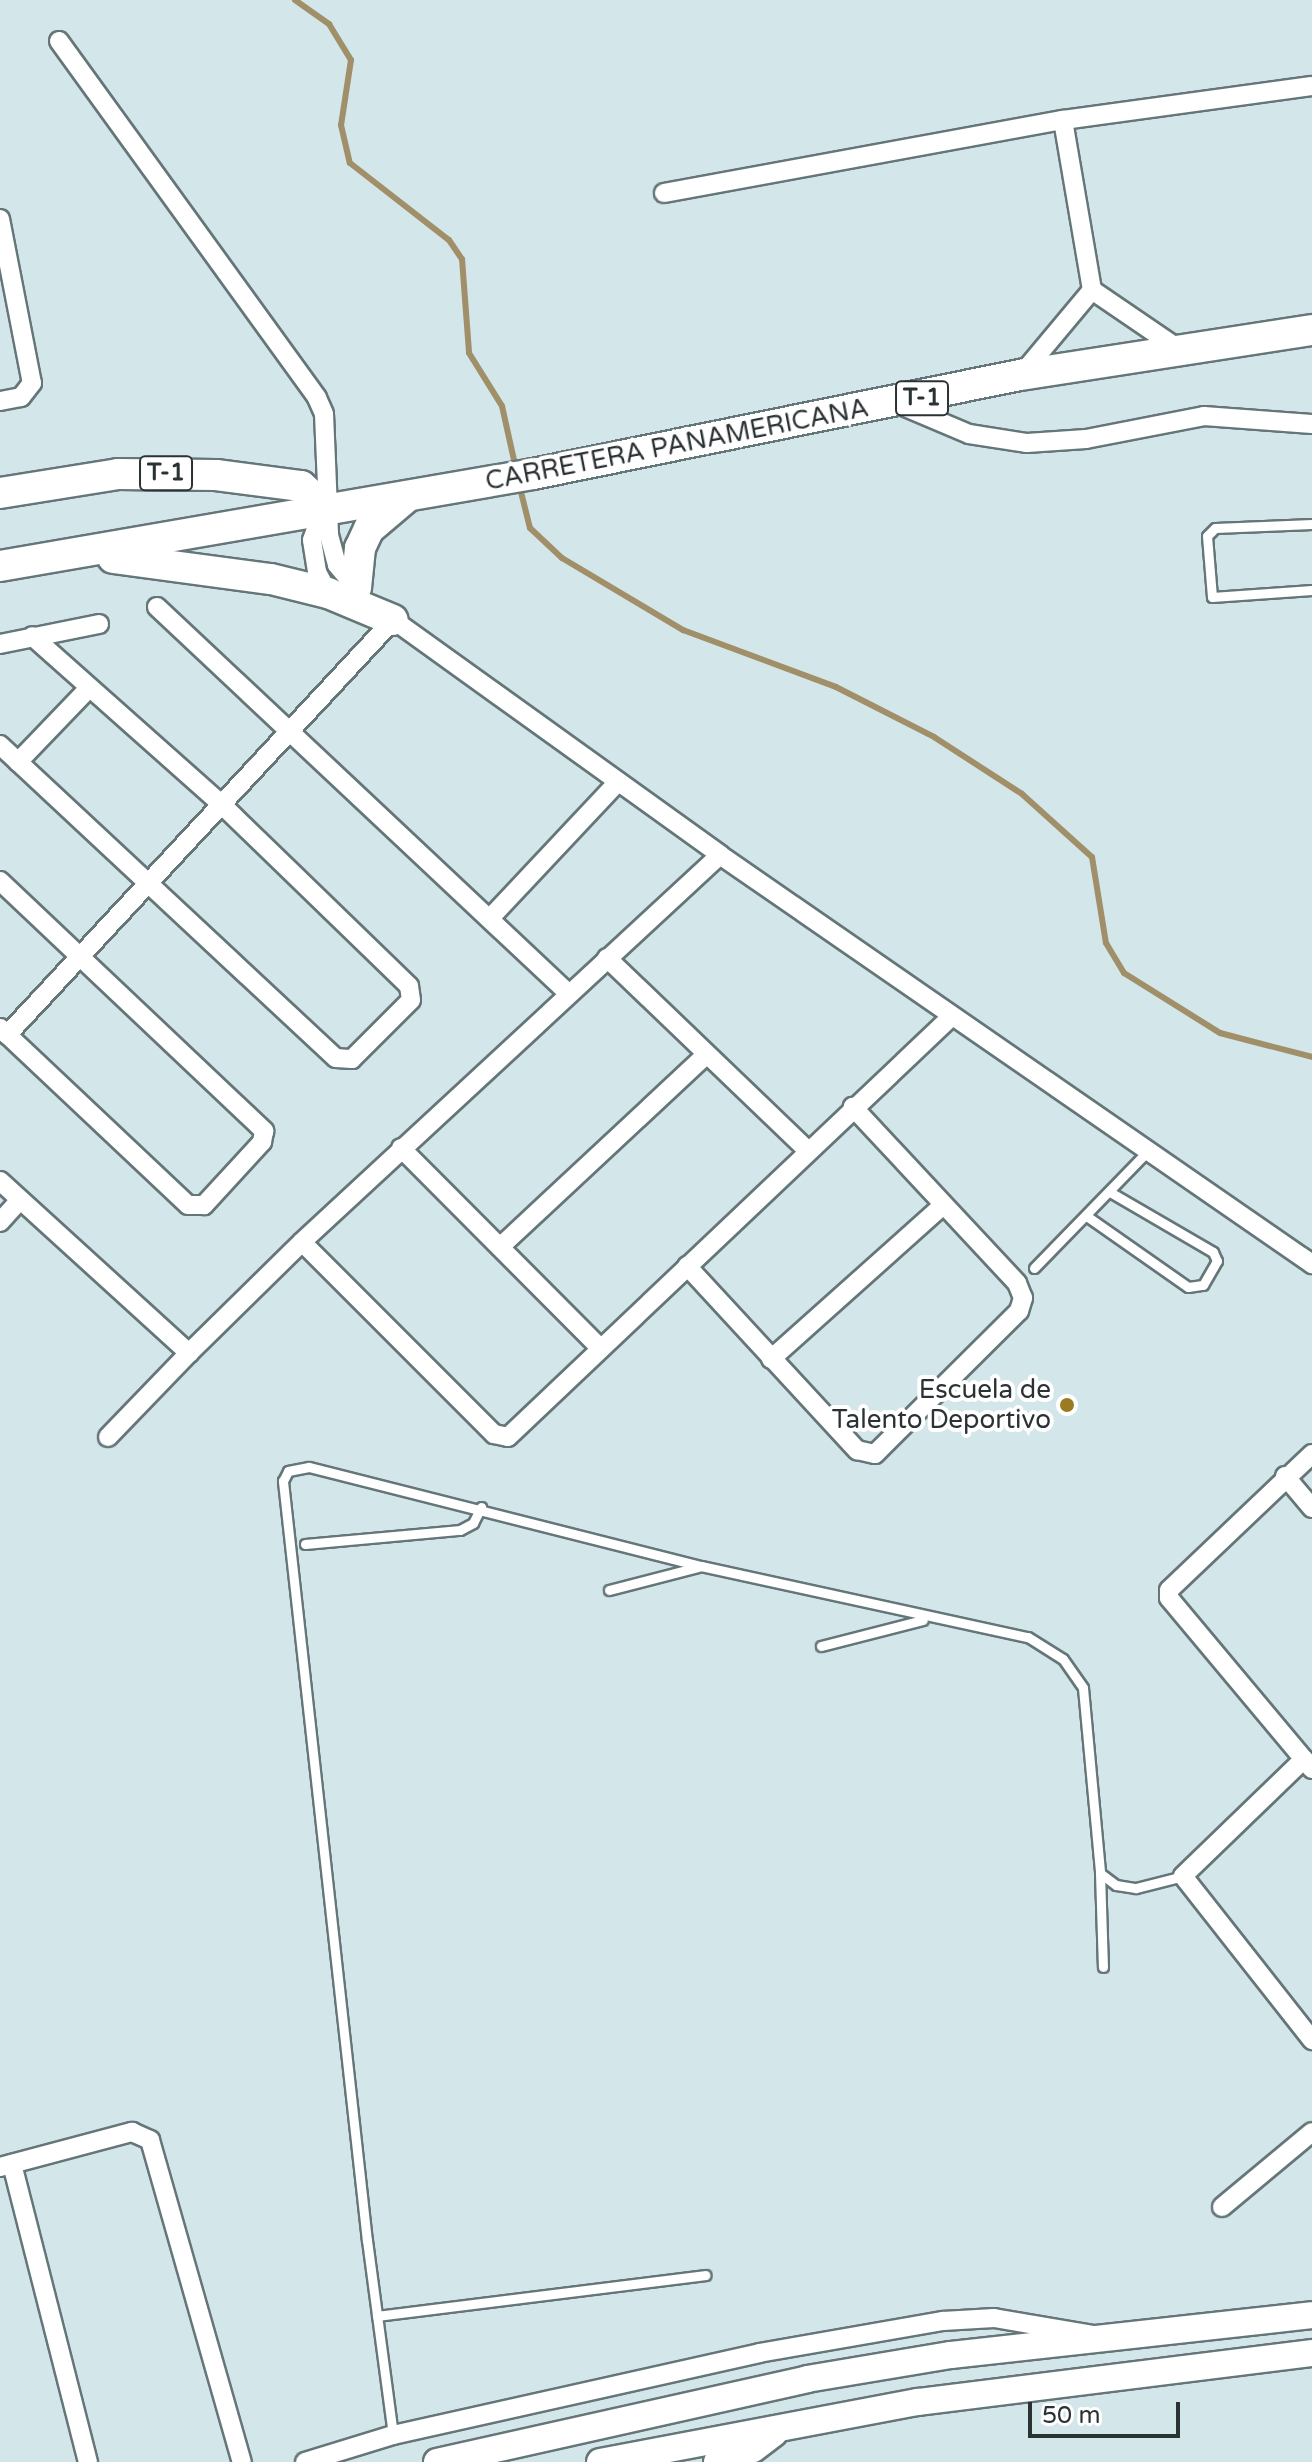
<!DOCTYPE html>
<style>
body{margin:0}
#map{position:relative;width:1312px;height:2462px;overflow:hidden;background:#d3e6ea;font-family:"Varela Round",sans-serif}
div>[style]{position:absolute}
.stream>*{height:6px;margin:-3px;padding:0 3px;transform-origin:3px;border-radius:3px;background:#a08f68}
.roads{filter:drop-shadow(2px 0 #657679) drop-shadow(-2px 0 #657679) drop-shadow(0 2px #657679) drop-shadow(0 -2px #657679)}
.lane>*{height:9px;margin:-4.5px;padding:0 4.5px;transform-origin:4.5px;border-radius:4.5px;background:#fff}
.street>*{height:18px;margin:-9px;padding:0 9px;transform-origin:9px;border-radius:9px;background:#fff}
.secondary>*{height:26px;margin:-13px;padding:0 13px;transform-origin:13px;border-radius:13px;background:#fff}
.primary>*{height:30px;margin:-15px;padding:0 15px;transform-origin:15px;border-radius:15px;background:#fff}
.dots>*{width:22px;height:22px;translate:-50% -50%;box-sizing:border-box;border:4px solid #fff;border-radius:50%}
span{translate:-50% -50%;white-space:nowrap;text-align:center;line-height:1.15;-webkit-text-stroke:8px #fff;paint-order:stroke}
.shield-label span{padding:2px 6px;background:#fff;border:2px solid;border-radius:6px;-webkit-text-stroke-width:0}
.shield-label{font-size:24px;color:#2b3234;font-weight:700}
.street-label{font-size:26px;color:#2b3234}
.poi-label{font-size:26px;color:#2b3234}
.right{translate:-100% -50%;text-align:right}
.scale{position:absolute;left:1028px;top:2402px;width:152px;height:36px;box-sizing:border-box;border:4px solid #2b3234;border-top:0;padding-left:10px;font-size:24px;line-height:28px;white-space:nowrap;color:#2b3234;-webkit-text-stroke:6px #fff;paint-order:stroke}
</style>
<div id="map">
<div class="stream">
<i style="left:295px;top:0;width:42px;rotate:35.2deg"></i>
<i style="left:329px;top:24px;width:42px;rotate:58.6deg"></i>
<i style="left:351px;top:60px;width:66px;rotate:98.7deg"></i>
<i style="left:341px;top:125px;width:39px;rotate:77deg"></i>
<i style="left:350px;top:163px;width:125px;rotate:37.9deg"></i>
<i style="left:449px;top:240px;width:23px;rotate:56deg"></i>
<i style="left:462px;top:259px;width:94px;rotate:85.7deg"></i>
<i style="left:469px;top:353px;width:62px;rotate:58.1deg"></i>
<i style="left:502px;top:406px;width:65px;rotate:77.5deg"></i>
<i style="left:519px;top:484px;width:45px;rotate:76deg"></i>
<i style="left:530px;top:528px;width:44px;rotate:43.2deg"></i>
<i style="left:562px;top:558px;width:141px;rotate:30.8deg"></i>
<i style="left:683px;top:630px;width:163px;rotate:20.4deg"></i>
<i style="left:836px;top:687px;width:110px;rotate:27deg"></i>
<i style="left:934px;top:737px;width:105px;rotate:32.9deg"></i>
<i style="left:1022px;top:794px;width:94px;rotate:42deg"></i>
<i style="left:1092px;top:857px;width:87px;rotate:80.8deg"></i>
<i style="left:1106px;top:943px;width:35px;rotate:59deg"></i>
<i style="left:1124px;top:973px;width:113px;rotate:32deg"></i>
<i style="left:1220px;top:1033px;width:95px;rotate:14.6deg"></i>
</div>
<div class="roads">
<div class="lane">
<i style="left:1312px;top:524px;width:97px;rotate:177.6deg"></i>
<i style="left:1215px;top:528px;width:11px;rotate:135deg"></i>
<i style="left:1207px;top:536px;width:61px;rotate:85.3deg"></i>
<i style="left:1212px;top:597px;width:100px;rotate:-4deg"></i>
<i style="left:1088px;top:1217px;width:122px;rotate:35deg"></i>
<i style="left:1188px;top:1287px;width:15px;rotate:-8deg"></i>
<i style="left:1203px;top:1285px;width:28px;rotate:-60deg"></i>
<i style="left:1217px;top:1261px;width:10px;rotate:-114deg"></i>
<i style="left:1213px;top:1252px;width:119px;rotate:-149.8deg"></i>
<i style="left:1034px;top:1268px;width:162px;rotate:-45.8deg"></i>
<i style="left:305px;top:1544px;width:156px;rotate:-5.2deg"></i>
<i style="left:460px;top:1530px;width:15px;rotate:-28deg"></i>
<i style="left:473px;top:1523px;width:18px;rotate:-63deg"></i>
<i style="left:609px;top:1590px;width:92px;rotate:-14.5deg"></i>
<i style="left:821px;top:1646px;width:105px;rotate:-14.3deg"></i>
<i style="left:1100px;top:1873px;width:94px;rotate:88.2deg"></i>
<i style="left:377px;top:2316px;width:331px;rotate:-7.1deg"></i>
<i style="left:393px;top:2435px;width:196px;rotate:-97.6deg"></i>
<i style="left:367px;top:2241px;width:765px;rotate:-96.31deg"></i>
<i style="left:283px;top:1481px;width:11px;rotate:-63deg"></i>
<i style="left:288px;top:1471px;width:21px;rotate:-11deg"></i>
<i style="left:309px;top:1467px;width:404px;rotate:14.2deg"></i>
<i style="left:701px;top:1566px;width:335px;rotate:12.3deg"></i>
<i style="left:1028px;top:1637px;width:41px;rotate:32.2deg"></i>
<i style="left:1063px;top:1659px;width:35px;rotate:55deg"></i>
<i style="left:1083px;top:1688px;width:186px;rotate:84.7deg"></i>
<i style="left:1100px;top:1873px;width:20px;rotate:37deg"></i>
<i style="left:1116px;top:1885px;width:20px;rotate:9deg"></i>
<i style="left:1136px;top:1888px;width:49px;rotate:-14.3deg"></i>
</div>
<div class="street">
<i style="left:59px;top:41px;width:440px;rotate:54.1deg"></i>
<i style="left:317px;top:398px;width:17px;rotate:66deg"></i>
<i style="left:324px;top:414px;width:121px;rotate:87.6deg"></i>
<i style="left:329px;top:535px;width:31px;rotate:75deg"></i>
<i style="left:337px;top:565px;width:34px;rotate:50deg"></i>
<i style="left:664px;top:193px;width:406px;rotate:-10.4deg"></i>
<i style="left:1063px;top:120px;width:251px;rotate:-7.8deg"></i>
<i style="left:0;top:219px;width:167px;rotate:79deg"></i>
<i style="left:32px;top:383px;width:18px;rotate:128deg"></i>
<i style="left:21px;top:397px;width:21px;rotate:169deg"></i>
<i style="left:1092px;top:290px;width:107px;rotate:34.3deg"></i>
<i style="left:1021px;top:375px;width:111px;rotate:-50.1deg"></i>
<i style="left:1092px;top:290px;width:172px;rotate:-99.7deg"></i>
<i style="left:898px;top:404px;width:77px;rotate:22.9deg"></i>
<i style="left:969px;top:434px;width:59px;rotate:8.8deg"></i>
<i style="left:1027px;top:443px;width:59px;rotate:-3.9deg"></i>
<i style="left:1086px;top:439px;width:120px;rotate:-11deg"></i>
<i style="left:1204px;top:416px;width:108px;rotate:4.2deg"></i>
<i style="left:324px;top:507px;width:35px;rotate:110deg"></i>
<i style="left:312px;top:540px;width:32px;rotate:81deg"></i>
<i style="left:317px;top:572px;width:24px;rotate:62deg"></i>
<i style="left:157px;top:607px;width:562px;rotate:43.2deg"></i>
<i style="left:388px;top:616px;width:409px;rotate:35.7deg"></i>
<i style="left:720px;top:855px;width:720px;rotate:34.64deg"></i>
<i style="left:0;top:644px;width:101px;rotate:-11.4deg"></i>
<i style="left:0;top:745px;width:459px;rotate:43deg"></i>
<i style="left:336px;top:1058px;width:16px;rotate:4deg"></i>
<i style="left:352px;top:1059px;width:83px;rotate:-45deg"></i>
<i style="left:411px;top:1000px;width:14px;rotate:-98deg"></i>
<i style="left:409px;top:986px;width:263px;rotate:-135.9deg"></i>
<i style="left:220px;top:803px;width:251px;rotate:-138.4deg"></i>
<i style="left:18px;top:762px;width:103px;rotate:-46.2deg"></i>
<i style="left:720px;top:855px;width:570px;rotate:137.21deg"></i>
<i style="left:302px;top:1242px;width:272px;rotate:45deg"></i>
<i style="left:494px;top:1434px;width:14px;rotate:12deg"></i>
<i style="left:508px;top:1437px;width:610px;rotate:-43.47deg"></i>
<i style="left:0;top:881px;width:364px;rotate:43.4deg"></i>
<i style="left:264px;top:1131px;width:11px;rotate:100deg"></i>
<i style="left:262px;top:1142px;width:86px;rotate:132.6deg"></i>
<i style="left:204px;top:1205px;width:16px;rotate:180deg"></i>
<i style="left:188px;top:1205px;width:258px;rotate:-136.7deg"></i>
<i style="left:492px;top:916px;width:184px;rotate:-46.8deg"></i>
<i style="left:607px;top:958px;width:277px;rotate:43.8deg"></i>
<i style="left:7px;top:1035px;width:567px;rotate:-47.07deg"></i>
<i style="left:401px;top:1148px;width:281px;rotate:45.1deg"></i>
<i style="left:0;top:1181px;width:256px;rotate:42.3deg"></i>
<i style="left:189px;top:1353px;width:158px;rotate:-44.5deg"></i>
<i style="left:0;top:1222px;width:30px;rotate:-48deg"></i>
<i style="left:500px;top:1247px;width:282px;rotate:-43deg"></i>
<i style="left:687px;top:1266px;width:251px;rotate:47.3deg"></i>
<i style="left:857px;top:1450px;width:18px;rotate:13deg"></i>
<i style="left:875px;top:1454px;width:203px;rotate:-44.8deg"></i>
<i style="left:1019px;top:1311px;width:14px;rotate:-73deg"></i>
<i style="left:1023px;top:1298px;width:16px;rotate:-112deg"></i>
<i style="left:1017px;top:1283px;width:241px;rotate:-133deg"></i>
<i style="left:771px;top:1359px;width:229px;rotate:-41.8deg"></i>
<i style="left:108px;top:1437px;width:117px;rotate:-46deg"></i>
<i style="left:1312px;top:1454px;width:197px;rotate:136.4deg"></i>
<i style="left:1169px;top:1590px;width:8px;rotate:90deg"></i>
<i style="left:1169px;top:1598px;width:223px;rotate:50.1deg"></i>
<i style="left:1285px;top:1476px;width:42px;rotate:49.8deg"></i>
<i style="left:1304px;top:1759px;width:168px;rotate:136deg"></i>
<i style="left:1183px;top:1876px;width:209px;rotate:51.8deg"></i>
<i style="left:12px;top:2164px;width:308px;rotate:75.7deg"></i>
<i style="left:0;top:2167px;width:137px;rotate:-14.9deg"></i>
<i style="left:132px;top:2132px;width:20px;rotate:24deg"></i>
<i style="left:150px;top:2140px;width:335px;rotate:74.1deg"></i>
<i style="left:1222px;top:2207px;width:117px;rotate:-39.8deg"></i>
<i style="left:305px;top:2462px;width:92px;rotate:-17.1deg"></i>
<i style="left:393px;top:2435px;width:375px;rotate:-12.6deg"></i>
<i style="left:759px;top:2353px;width:187px;rotate:-9.9deg"></i>
<i style="left:943px;top:2321px;width:51px;rotate:-3.4deg"></i>
<i style="left:994px;top:2318px;width:100px;rotate:9.7deg"></i>
</div>
<div class="secondary">
<i style="left:437px;top:2462px;width:379px;rotate:-12.6deg"></i>
<i style="left:807px;top:2379px;width:146px;rotate:-9.5deg"></i>
<i style="left:951px;top:2355px;width:363px;rotate:-6.3deg"></i>
<i style="left:600px;top:2462px;width:324px;rotate:-10.7deg"></i>
<i style="left:918px;top:2402px;width:397px;rotate:-7.1deg"></i>
<i style="left:717px;top:2462px;width:38px;rotate:-20deg"></i>
<i style="left:753px;top:2449px;width:26px;rotate:-37deg"></i>
</div>
<div class="primary">
<i style="left:0;top:493px;width:120px;rotate:-9.1deg"></i>
<i style="left:118px;top:474px;width:98px;rotate:0.6deg"></i>
<i style="left:216px;top:475px;width:86px;rotate:7.4deg"></i>
<i style="left:301px;top:486px;width:31px;rotate:42deg"></i>
<i style="left:113px;top:558px;width:159px;rotate:7.6deg"></i>
<i style="left:271px;top:579px;width:59px;rotate:13.8deg"></i>
<i style="left:328px;top:593px;width:70px;rotate:22.6deg"></i>
<i style="left:0;top:566px;width:541px;rotate:-9.79deg"></i>
<i style="left:533px;top:474px;width:498px;rotate:-11.5deg"></i>
<i style="left:1021px;top:375px;width:294px;rotate:-8.8deg"></i>
<i style="left:356px;top:588px;width:40px;rotate:-84.3deg"></i>
<i style="left:360px;top:548px;width:21px;rotate:-65deg"></i>
<i style="left:369px;top:529px;width:51px;rotate:-40.2deg"></i>
</div>
</div>
<div class="dots">
<i style="left:1067px;top:1405px;background:#9b7a24"></i>
</div>
<div class="shield-label">
<span style="left:922px;top:398px">T-1</span>
<span style="left:166px;top:473px">T-1</span>
</div>
<div class="street-label">
<span style="left:677px;top:445px;rotate:-11deg">CARRETERA PANAMERICANA</span>
</div>
<div class="poi-label">
<span class="right" style="left:1051px;top:1405px">Escuela de<br>Talento Deportivo</span>
</div>
<div class="scale">50 m</div>
</div>
